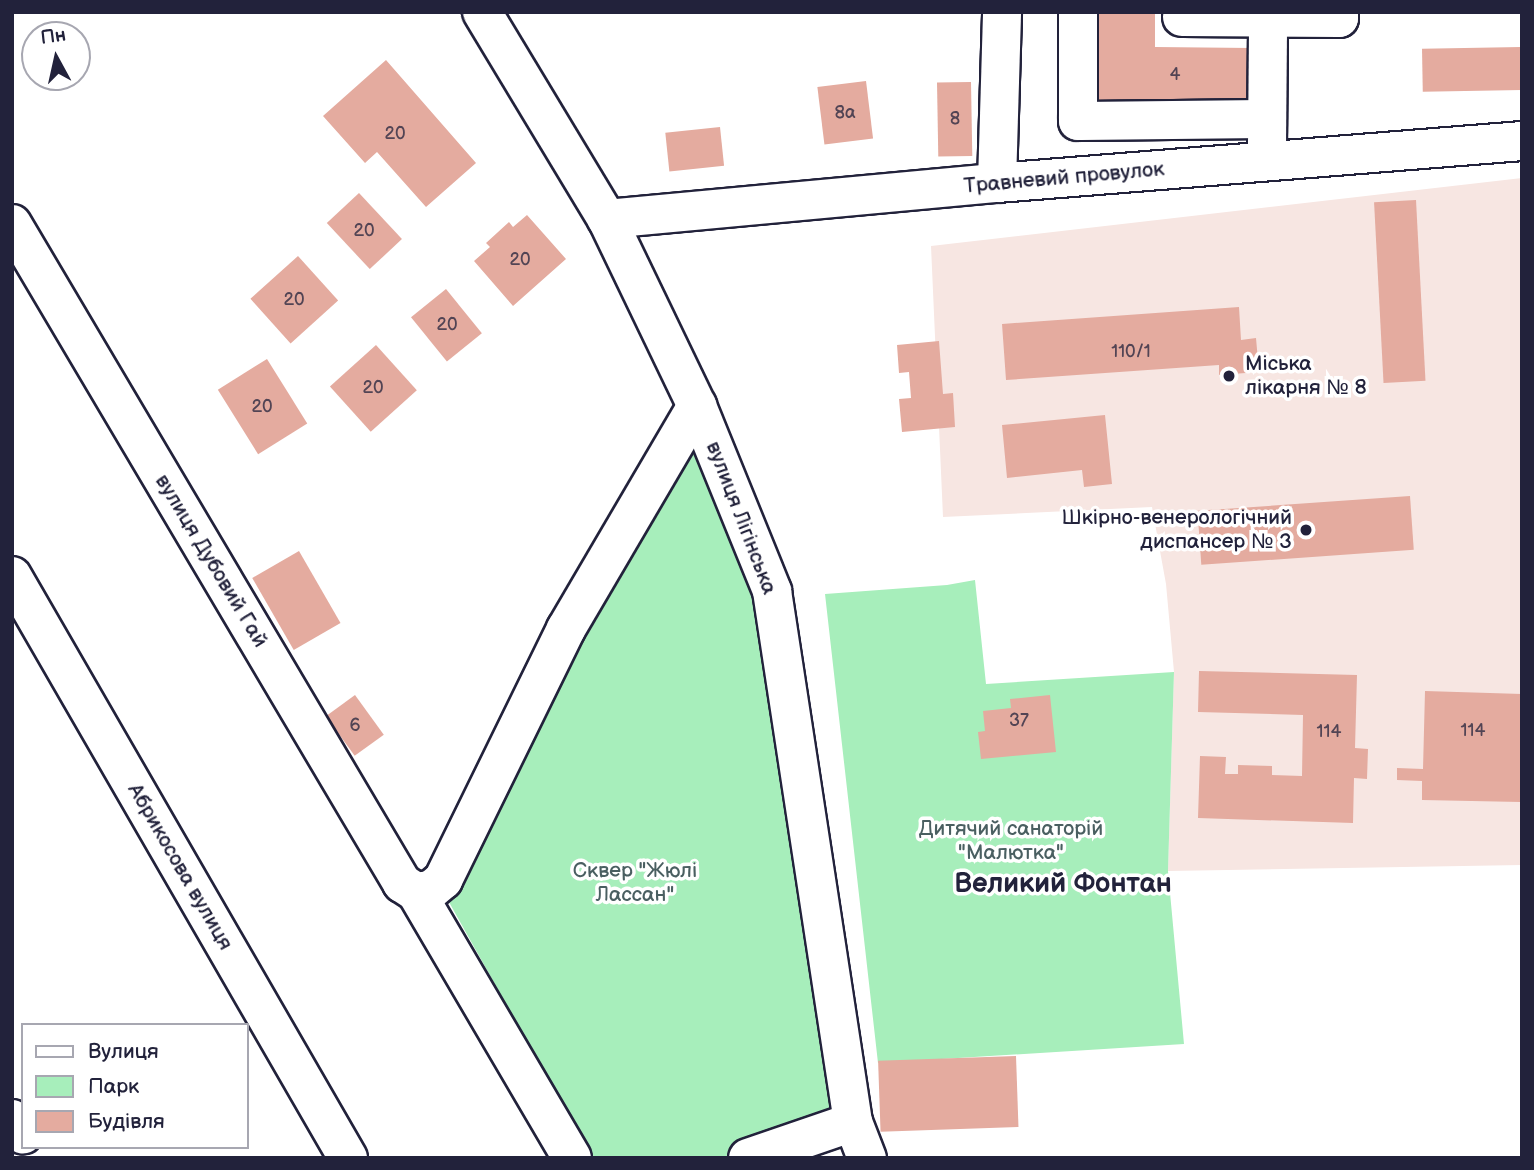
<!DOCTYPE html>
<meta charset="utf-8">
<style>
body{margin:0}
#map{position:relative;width:1534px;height:1170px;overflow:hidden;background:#fff;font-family:"Balsamiq Sans",sans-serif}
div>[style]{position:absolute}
.built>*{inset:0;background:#f7e6e2}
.green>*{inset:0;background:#a7eebb}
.building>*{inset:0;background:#e4ab9f;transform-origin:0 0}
.roads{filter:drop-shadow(2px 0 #22223b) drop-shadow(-2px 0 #22223b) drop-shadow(0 2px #22223b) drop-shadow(0 -2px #22223b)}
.minor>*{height:38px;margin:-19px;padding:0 19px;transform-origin:19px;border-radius:19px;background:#fff}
.dots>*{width:19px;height:19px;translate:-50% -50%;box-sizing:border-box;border:4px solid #fff;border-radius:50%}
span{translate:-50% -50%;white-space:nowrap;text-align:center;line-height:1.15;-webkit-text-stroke:7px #fff;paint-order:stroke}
.number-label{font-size:18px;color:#524454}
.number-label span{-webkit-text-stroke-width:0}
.street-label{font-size:21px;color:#22223b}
.poi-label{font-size:21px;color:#22223b}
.left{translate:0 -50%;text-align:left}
.right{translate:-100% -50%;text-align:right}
.park-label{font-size:21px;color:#4a5f61}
.district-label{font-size:28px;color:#22223b;font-weight:700}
.frame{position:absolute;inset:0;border:14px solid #22223b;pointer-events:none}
.legend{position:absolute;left:21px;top:1023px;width:228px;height:126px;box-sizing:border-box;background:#fff;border:2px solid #a7a7b1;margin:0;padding:9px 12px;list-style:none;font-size:21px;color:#22223b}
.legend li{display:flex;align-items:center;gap:14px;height:35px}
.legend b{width:35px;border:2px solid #a7a7b1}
.north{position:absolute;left:21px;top:21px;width:70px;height:70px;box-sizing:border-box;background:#fff;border:2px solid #a7a7b1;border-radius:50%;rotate:352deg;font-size:19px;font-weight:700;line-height:28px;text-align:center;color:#22223b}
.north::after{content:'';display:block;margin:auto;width:24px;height:32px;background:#22223b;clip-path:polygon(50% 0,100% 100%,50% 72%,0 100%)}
</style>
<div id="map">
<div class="built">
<i style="clip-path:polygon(1522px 178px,1522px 865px,1168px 871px,1174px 672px,1166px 584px,1152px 507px,943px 517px,931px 246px)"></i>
</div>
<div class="green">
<i style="clip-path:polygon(693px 409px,766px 592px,844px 1111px,728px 1158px,592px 1158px,440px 886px)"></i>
<i style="clip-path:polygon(975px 580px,986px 684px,1174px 672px,1168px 871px,1184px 1044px,878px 1063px,825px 594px,947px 585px)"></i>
</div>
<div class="building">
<i style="clip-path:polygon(1097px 12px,1155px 12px,1155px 47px,1252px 48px,1252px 102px,1097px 102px)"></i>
<i style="left:1521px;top:47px;width:43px;height:99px;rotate:89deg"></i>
<i style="clip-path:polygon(386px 60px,476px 163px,426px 207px,377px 152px,365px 163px,323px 116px)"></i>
<i style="left:866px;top:81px;width:58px;height:49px;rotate:83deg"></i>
<i style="left:971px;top:82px;width:74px;height:34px;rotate:89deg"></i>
<i style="left:720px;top:127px;width:39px;height:55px;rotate:84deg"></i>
<i style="left:359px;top:193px;width:63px;height:44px;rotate:47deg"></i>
<i style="left:1416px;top:200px;width:181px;height:42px;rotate:87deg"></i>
<i style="clip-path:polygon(527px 215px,566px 259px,513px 306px,474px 261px,490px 247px,486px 243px,509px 222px,513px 227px)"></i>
<i style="left:298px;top:256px;width:60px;height:64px;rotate:48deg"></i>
<i style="left:446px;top:289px;width:57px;height:45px;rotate:51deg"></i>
<i style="clip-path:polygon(1239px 307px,1241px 340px,1256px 338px,1259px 372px,1219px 375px,1219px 365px,1006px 380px,1002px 324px)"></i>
<i style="clip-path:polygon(939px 341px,943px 394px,953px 393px,955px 427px,902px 432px,899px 399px,911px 398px,909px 372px,899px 373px,897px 345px)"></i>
<i style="left:376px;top:345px;width:61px;height:62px;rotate:48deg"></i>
<i style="left:267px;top:359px;width:76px;height:58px;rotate:58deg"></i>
<i style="clip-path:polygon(1105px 415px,1112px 484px,1084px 487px,1082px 470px,1007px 478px,1002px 425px)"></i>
<i style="left:1410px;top:496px;width:54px;height:213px;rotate:86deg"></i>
<i style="left:299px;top:551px;width:83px;height:54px;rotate:60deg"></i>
<i style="clip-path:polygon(1199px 671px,1357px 675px,1355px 748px,1368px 749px,1367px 779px,1354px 778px,1353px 823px,1198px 818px,1200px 756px,1226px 757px,1225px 774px,1238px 774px,1238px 765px,1272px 766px,1272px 775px,1302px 776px,1303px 715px,1198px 712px)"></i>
<i style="clip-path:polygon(1425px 691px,1522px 694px,1521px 802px,1422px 800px,1422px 781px,1397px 780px,1397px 768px,1423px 769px)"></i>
<i style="left:355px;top:695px;width:49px;height:36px;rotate:54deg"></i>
<i style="clip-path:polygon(1050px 695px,1056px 752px,981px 759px,978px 732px,985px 731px,983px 711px,1011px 708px,1010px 699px)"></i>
<i style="left:1016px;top:1056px;width:71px;height:138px;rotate:88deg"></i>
</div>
<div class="roads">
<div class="minor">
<i style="left:482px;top:12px;width:242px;rotate:58.9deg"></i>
<i style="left:607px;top:219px;width:208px;rotate:64.3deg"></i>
<i style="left:697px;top:406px;width:200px;rotate:67.9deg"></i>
<i style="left:772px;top:591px;width:537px;rotate:81.33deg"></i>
<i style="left:853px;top:1122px;width:39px;rotate:69deg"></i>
<i style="left:1078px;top:12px;width:109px;rotate:90deg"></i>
<i style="left:1078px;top:121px;width:189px;rotate:-0.6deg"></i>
<i style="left:1182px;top:17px;width:157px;rotate:0.4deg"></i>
<i style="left:1339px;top:18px;width:6px;rotate:-90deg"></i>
<i style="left:1267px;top:145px;width:127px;rotate:-89.5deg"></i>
<i style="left:997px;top:183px;width:171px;rotate:-88.3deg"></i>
<i style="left:607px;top:219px;width:392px;rotate:-5.3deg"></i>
<i style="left:997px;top:183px;width:527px;rotate:-4.57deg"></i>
<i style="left:12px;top:224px;width:766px;rotate:59.38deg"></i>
<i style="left:402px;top:883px;width:17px;rotate:33deg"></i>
<i style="left:416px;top:892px;width:15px;rotate:-8deg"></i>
<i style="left:431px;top:890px;width:16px;rotate:-40deg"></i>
<i style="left:443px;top:880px;width:280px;rotate:-63.9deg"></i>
<i style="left:566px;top:629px;width:259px;rotate:-59.6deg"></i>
<i style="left:12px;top:576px;width:672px;rotate:60deg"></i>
<i style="left:416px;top:892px;width:308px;rotate:59.6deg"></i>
<i style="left:12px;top:1119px;width:19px;rotate:55deg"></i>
<i style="left:748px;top:1158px;width:111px;rotate:-18.9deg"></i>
</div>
</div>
<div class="dots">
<i style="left:1229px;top:376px;background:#22223b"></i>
<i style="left:1306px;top:530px;background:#22223b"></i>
</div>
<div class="number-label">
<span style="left:1175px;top:75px">4</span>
<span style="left:845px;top:113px">8а</span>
<span style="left:955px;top:119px">8</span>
<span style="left:395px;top:134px">20</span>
<span style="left:364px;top:231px">20</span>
<span style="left:520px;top:260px">20</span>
<span style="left:294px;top:300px">20</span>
<span style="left:447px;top:325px">20</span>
<span style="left:1131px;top:352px">110/1</span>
<span style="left:373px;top:388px">20</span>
<span style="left:262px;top:407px">20</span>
<span style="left:1019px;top:721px">37</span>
<span style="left:355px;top:726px">6</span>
<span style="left:1473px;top:731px">114</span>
<span style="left:1329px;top:732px">114</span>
</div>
<div class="street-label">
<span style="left:1064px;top:178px;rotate:-5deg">Травневий провулок</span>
<span style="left:741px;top:518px;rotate:69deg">вулиця Лігінська</span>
<span style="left:211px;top:561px;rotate:59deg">вулиця Дубовий Гай</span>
<span style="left:180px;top:867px;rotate:60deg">Абрикосова вулиця</span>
</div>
<div class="poi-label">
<span class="left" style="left:1245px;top:376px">Міська<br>лікарня № 8</span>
<span class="right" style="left:1292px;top:530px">Шкірно-венерологічний<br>диспансер № 3</span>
</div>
<div class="park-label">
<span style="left:1011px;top:841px">Дитячий санаторій<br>"Малютка"</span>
<span style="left:635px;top:883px">Сквер "Жюлі<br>Лассан"</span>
</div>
<div class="district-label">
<span style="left:1063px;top:884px">Великий Фонтан</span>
</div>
<div class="frame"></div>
<ul class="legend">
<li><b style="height:9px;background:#fff"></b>Вулиця</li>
<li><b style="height:19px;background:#a7eebb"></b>Парк</li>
<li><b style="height:19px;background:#e4ab9f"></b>Будівля</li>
</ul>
<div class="north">Пн</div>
</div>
